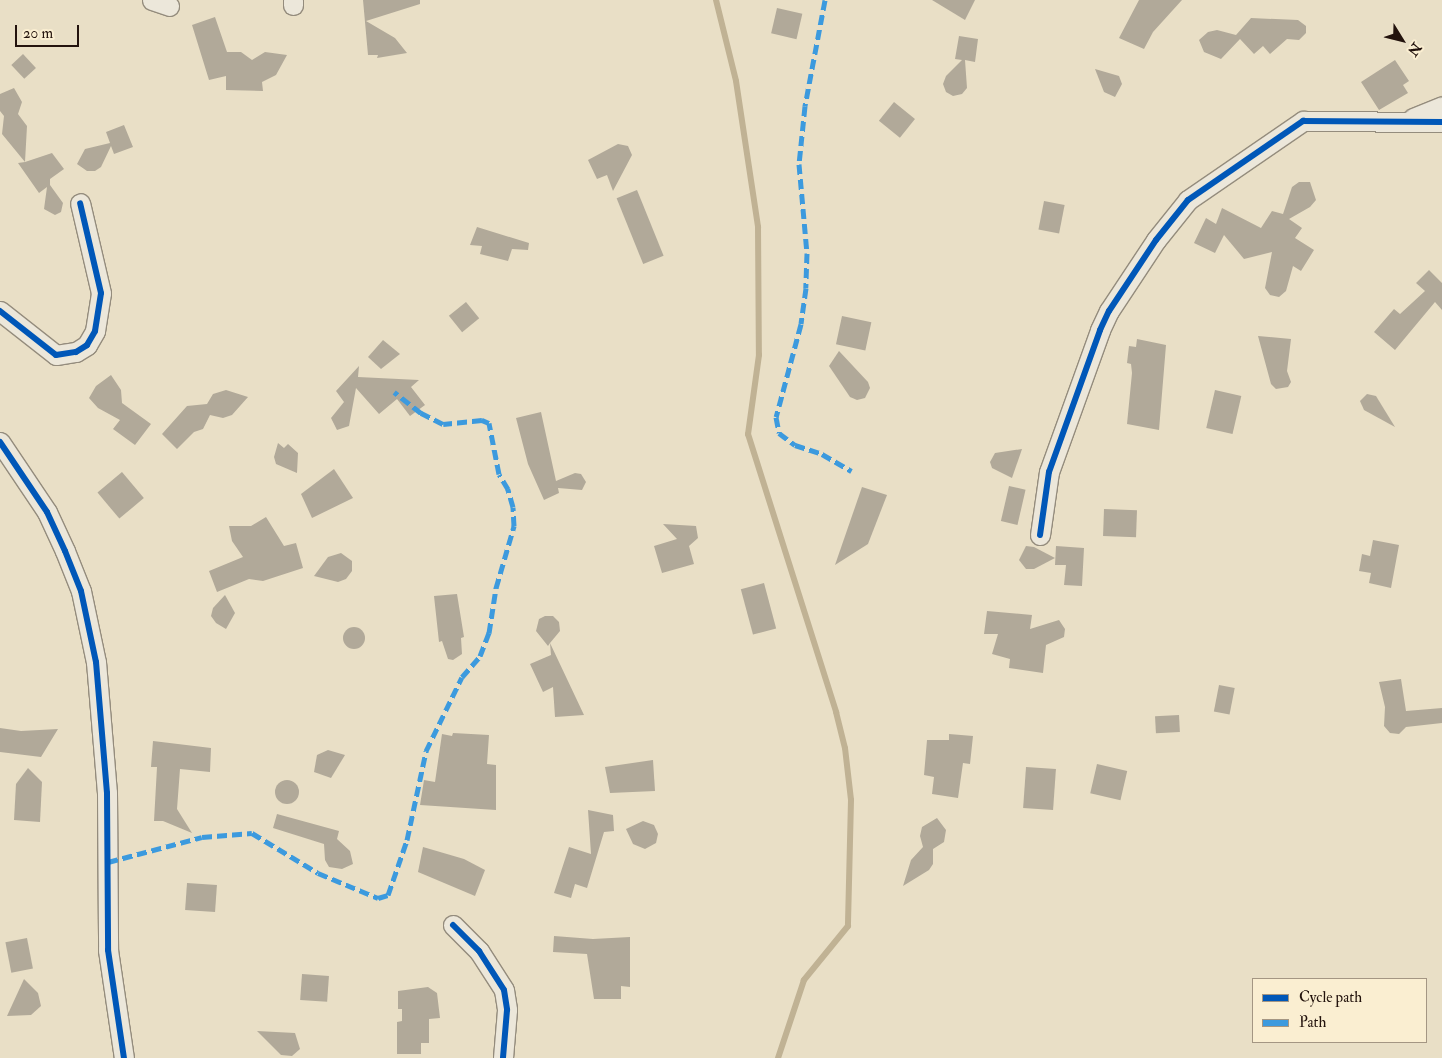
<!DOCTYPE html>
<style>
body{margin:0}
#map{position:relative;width:1442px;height:1058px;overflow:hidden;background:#e9dfc6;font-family:"IM FELL Double Pica",serif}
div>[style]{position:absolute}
.stream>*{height:6px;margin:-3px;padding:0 3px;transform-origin:3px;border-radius:3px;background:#c0b294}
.building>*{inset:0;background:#b1a999;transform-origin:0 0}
.round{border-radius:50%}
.roads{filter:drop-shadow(1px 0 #948c7d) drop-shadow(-1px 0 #948c7d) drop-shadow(0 1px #948c7d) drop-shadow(0 -1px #948c7d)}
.street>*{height:19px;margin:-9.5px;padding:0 9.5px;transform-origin:9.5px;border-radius:9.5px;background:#ece7da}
.quiet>*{height:5px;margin-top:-2.5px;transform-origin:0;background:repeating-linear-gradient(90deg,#3c9ade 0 10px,transparent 0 15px)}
.cycleway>*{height:6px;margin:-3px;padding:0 3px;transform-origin:3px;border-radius:3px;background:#0057b8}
span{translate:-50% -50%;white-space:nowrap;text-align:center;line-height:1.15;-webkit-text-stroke:5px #faeed1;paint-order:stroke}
.legend{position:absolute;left:1252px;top:978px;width:175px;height:65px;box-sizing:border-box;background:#faeed1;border:1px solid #a49683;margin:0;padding:6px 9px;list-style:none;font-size:15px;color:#23130d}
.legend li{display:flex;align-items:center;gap:10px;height:25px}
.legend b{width:25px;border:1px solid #a49683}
.north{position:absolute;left:1377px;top:15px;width:50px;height:50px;-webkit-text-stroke:4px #faeed1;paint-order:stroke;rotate:126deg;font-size:14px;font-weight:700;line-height:20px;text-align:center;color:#23130d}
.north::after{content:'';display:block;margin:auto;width:18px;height:22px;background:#23130d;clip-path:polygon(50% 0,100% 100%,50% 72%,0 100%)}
.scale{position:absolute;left:15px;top:25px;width:64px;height:22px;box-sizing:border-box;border:2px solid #23130d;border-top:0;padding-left:6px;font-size:15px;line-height:18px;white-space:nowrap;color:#23130d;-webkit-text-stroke:4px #faeed1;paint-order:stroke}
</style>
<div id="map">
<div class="stream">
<i style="left:716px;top:0;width:83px;rotate:76.1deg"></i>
<i style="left:736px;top:81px;width:148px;rotate:81.4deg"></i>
<i style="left:758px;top:227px;width:128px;rotate:89.6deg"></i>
<i style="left:759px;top:355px;width:80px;rotate:97.9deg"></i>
<i style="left:748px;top:434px;width:292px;rotate:72.4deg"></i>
<i style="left:836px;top:712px;width:37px;rotate:76deg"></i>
<i style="left:845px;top:748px;width:52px;rotate:83.4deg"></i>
<i style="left:851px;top:800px;width:126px;rotate:91.4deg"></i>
<i style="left:848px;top:926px;width:70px;rotate:129.2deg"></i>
<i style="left:804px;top:980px;width:82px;rotate:108.4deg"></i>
</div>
<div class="building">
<i style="clip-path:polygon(363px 0,420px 0,420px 4px,366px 21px,395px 38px,407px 53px,377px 58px,378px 55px,368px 55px)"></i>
<i style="clip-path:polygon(932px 0,975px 0,965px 20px)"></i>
<i style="clip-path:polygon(1139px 0,1182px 0,1153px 32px,1144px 49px,1119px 38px)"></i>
<i style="left:777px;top:8px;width:26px;height:26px;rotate:13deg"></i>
<i style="clip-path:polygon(215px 17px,227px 52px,241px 52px,252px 60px,265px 52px,287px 55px,276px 75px,262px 82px,263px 91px,226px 90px,226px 76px,209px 80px,192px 25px)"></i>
<i style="clip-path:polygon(1251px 18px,1298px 20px,1306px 26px,1306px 33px,1299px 40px,1287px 39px,1270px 54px,1263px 46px,1254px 54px,1240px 39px,1221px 59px,1204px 52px,1199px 40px,1208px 32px,1217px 30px,1236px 35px)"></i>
<i style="clip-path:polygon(959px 36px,978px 39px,975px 62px,965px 60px,967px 88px,962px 94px,953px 96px,946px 92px,943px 84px,946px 76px,962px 60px,955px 59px)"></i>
<i style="left:23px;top:54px;width:19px;height:16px;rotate:47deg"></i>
<i style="clip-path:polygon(1395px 60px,1409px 81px,1403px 85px,1408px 93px,1379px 110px,1361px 82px)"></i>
<i style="clip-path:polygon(1095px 69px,1119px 76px,1122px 84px,1115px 97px,1104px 92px)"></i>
<i style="clip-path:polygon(14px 88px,22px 102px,18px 114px,27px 126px,25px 162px,52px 153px,64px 169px,50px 179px,50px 185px,63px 203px,61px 212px,55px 215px,44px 209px,47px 187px,39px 193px,18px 163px,25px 162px,2px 134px,4px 116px,0 111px,0 94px)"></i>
<i style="left:894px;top:102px;width:27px;height:24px;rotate:39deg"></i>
<i style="clip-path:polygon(124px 125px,133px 147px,114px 154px,111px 146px,101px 167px,95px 171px,87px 171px,77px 164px,85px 149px,110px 143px,106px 132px)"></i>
<i style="clip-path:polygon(618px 144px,628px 146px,632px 155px,613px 191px,607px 175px,597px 179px,588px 160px)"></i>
<i style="clip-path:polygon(1299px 182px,1310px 182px,1316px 200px,1310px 207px,1289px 219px,1302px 228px,1295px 238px,1314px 250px,1301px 271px,1293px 266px,1286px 291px,1279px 297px,1270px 295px,1265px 288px,1272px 252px,1244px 259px,1224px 235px,1215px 253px,1194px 243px,1206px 218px,1216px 224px,1222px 208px,1261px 228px,1272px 211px,1283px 214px,1292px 187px)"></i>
<i style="left:637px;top:190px;width:71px;height:22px;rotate:68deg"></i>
<i style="left:1044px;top:201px;width:21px;height:29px;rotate:11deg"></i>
<i style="clip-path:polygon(477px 227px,529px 243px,528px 250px,512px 249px,508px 261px,480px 254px,482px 246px,470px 245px)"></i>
<i style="clip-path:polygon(1429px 270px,1442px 283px,1442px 310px,1435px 302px,1395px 350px,1374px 332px,1394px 309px,1400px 314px,1425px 291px,1416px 283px)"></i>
<i style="left:466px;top:302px;width:21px;height:22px;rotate:51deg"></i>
<i style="left:842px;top:316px;width:30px;height:29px;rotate:12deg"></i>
<i style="clip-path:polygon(1258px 336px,1291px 339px,1287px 371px,1291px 382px,1288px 387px,1276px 389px,1271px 384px)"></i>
<i style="clip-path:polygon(1137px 339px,1166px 345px,1159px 430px,1127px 424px,1132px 373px,1131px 364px,1127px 363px,1129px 346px,1136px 347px)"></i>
<i style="clip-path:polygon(383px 340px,400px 354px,381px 369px,368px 357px)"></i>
<i style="clip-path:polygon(839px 351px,868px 382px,870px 388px,865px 398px,857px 400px,850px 397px,829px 366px)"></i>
<i style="clip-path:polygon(359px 366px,358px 377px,419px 380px,411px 387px,425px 405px,410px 416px,397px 399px,379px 414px,356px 388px,349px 426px,337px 430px,331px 418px,344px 402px,336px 391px)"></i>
<i style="clip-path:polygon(111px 375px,121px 390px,122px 403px,151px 424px,135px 445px,113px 429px,120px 420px,98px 408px,89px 398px,96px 386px)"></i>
<i style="clip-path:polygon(226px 390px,248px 397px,232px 415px,223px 418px,210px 415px,203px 429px,194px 432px,177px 449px,162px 434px,187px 406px,207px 404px,213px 394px)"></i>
<i style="left:1215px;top:390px;width:27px;height:39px;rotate:13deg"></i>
<i style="clip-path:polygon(1367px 394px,1376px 396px,1395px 427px,1364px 410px,1360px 401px)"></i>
<i style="clip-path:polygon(541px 412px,556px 481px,575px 473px,581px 474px,586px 482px,582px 490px,558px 488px,559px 493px,544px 500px,528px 464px,516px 418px)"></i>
<i style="clip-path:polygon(278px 443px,284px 448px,288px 444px,298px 453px,297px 473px,276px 464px,274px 457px)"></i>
<i style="clip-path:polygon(1022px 449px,1012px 478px,992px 468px,990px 462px,995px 453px)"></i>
<i style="clip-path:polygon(334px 469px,353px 498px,312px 518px,301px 494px)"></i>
<i style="left:122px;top:472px;width:34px;height:32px;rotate:50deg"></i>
<i style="left:1009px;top:486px;width:17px;height:36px;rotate:13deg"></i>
<i style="clip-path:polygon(862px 487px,887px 495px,868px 544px,835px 565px)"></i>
<i style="left:1104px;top:509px;width:33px;height:27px;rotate:2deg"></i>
<i style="clip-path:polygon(266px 517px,284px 546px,296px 543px,303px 568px,263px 581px,249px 579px,217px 592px,209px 571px,243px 557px,232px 541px,229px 526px,251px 526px)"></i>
<i style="clip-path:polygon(663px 524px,696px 526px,698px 538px,689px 546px,694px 564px,662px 573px,654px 546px,677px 539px)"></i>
<i style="clip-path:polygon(1373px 540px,1399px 545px,1391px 588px,1369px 583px,1371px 573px,1359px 571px,1362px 554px,1370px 556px)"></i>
<i style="clip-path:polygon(1026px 546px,1034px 547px,1055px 558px,1034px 569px,1026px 569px,1019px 560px)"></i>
<i style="clip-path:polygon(1056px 546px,1084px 548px,1082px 586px,1064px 585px,1066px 565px,1055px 565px)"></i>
<i style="clip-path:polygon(341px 553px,352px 561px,352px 571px,346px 579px,338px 582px,314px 576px,328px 557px)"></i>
<i style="left:764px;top:583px;width:47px;height:24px;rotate:75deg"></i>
<i style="clip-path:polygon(457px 594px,464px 637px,461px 638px,462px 654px,453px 660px,448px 659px,442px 641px,439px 642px,434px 596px)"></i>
<i style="clip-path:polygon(225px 595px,235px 613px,226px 629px,216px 623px,211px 616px,213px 608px)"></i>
<i style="clip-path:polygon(987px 611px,1032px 615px,1030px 629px,1059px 620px,1065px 629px,1064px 637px,1046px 645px,1043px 673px,1009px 668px,1010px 659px,992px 654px,998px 634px,984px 634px)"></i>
<i style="clip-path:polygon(545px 616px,553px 616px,559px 622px,560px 631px,550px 643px,584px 715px,555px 717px,553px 687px,543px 692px,530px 664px,551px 655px,550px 643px,548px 646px,536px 631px,539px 619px)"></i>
<i class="round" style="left:343px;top:627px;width:22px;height:22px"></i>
<i style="clip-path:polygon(1401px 679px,1406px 711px,1442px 708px,1442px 723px,1406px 727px,1399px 734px,1390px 733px,1384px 726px,1385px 707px,1379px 682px)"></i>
<i style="left:1219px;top:685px;width:16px;height:27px;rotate:11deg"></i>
<i style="left:1179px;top:715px;width:17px;height:24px;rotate:87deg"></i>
<i style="clip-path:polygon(0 728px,21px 731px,58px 729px,41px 757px,0 752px)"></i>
<i style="clip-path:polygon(453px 733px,489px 735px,487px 764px,496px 765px,496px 810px,420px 805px,424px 780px,435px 782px,442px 734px,452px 736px)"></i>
<i style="clip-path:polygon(949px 734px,973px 736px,970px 764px,963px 763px,958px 798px,932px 794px,934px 777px,924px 775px,927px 740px,949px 740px)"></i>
<i style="clip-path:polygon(153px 741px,211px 748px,210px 772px,180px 769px,177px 809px,192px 833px,163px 821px,154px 821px,157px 767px,151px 767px)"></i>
<i style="clip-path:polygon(328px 750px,345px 755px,331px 778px,314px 772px,317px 755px)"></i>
<i style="clip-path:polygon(653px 760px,655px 791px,610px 793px,605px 767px)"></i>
<i style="left:1097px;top:764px;width:31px;height:30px;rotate:13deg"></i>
<i style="left:1026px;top:767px;width:30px;height:41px;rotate:4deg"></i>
<i style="clip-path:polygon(28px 768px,42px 782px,40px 822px,14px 820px,16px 784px)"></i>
<i class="round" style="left:275px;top:780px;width:24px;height:24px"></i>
<i style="clip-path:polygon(588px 810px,613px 815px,614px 831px,604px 832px,587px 888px,575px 884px,571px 898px,554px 893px,569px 847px,591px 854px)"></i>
<i style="clip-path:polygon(277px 814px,339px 831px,337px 839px,350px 851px,353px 864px,342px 869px,329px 867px,325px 860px,324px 844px,273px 828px)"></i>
<i style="clip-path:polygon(937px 818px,946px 830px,944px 842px,933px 849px,933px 864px,929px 870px,903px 886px,911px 860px,923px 847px,920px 836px,922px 827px)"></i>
<i style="clip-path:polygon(643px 821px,654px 825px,658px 834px,656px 843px,645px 849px,633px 844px,626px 829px)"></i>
<i style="clip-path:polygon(423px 847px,464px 859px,485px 870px,475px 896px,418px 872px)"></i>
<i style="left:187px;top:883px;width:30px;height:27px;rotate:4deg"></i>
<i style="clip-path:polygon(554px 936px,593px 939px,630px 937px,630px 987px,621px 986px,621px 999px,594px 999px,587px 954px,553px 952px)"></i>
<i style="left:27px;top:938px;width:31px;height:22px;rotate:79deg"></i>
<i style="left:302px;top:974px;width:27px;height:26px;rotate:4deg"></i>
<i style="clip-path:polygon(24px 979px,38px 993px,41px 1006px,31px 1015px,7px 1016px)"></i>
<i style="clip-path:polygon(428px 987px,437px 993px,440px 1018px,429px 1019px,429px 1043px,421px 1043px,421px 1054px,397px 1054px,397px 1022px,402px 1021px,402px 1009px,398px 1009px,398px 991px)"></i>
<i style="clip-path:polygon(257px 1031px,295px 1033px,300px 1049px,292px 1056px,281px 1055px)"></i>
</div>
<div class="roads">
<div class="street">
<i style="left:152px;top:0;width:18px;rotate:19deg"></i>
<i style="left:293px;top:5px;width:5px;rotate:-90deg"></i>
<i style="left:1413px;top:118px;width:31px;rotate:-22deg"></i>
<i style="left:0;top:311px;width:71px;rotate:38.2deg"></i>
<i style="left:56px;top:355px;width:20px;rotate:-9deg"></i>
<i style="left:76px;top:352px;width:13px;rotate:-32deg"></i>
<i style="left:87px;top:345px;width:16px;rotate:-60deg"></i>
<i style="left:95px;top:331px;width:38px;rotate:-81deg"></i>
<i style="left:101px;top:293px;width:92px;rotate:-103.1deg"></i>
<i style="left:0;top:442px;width:84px;rotate:56.1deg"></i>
<i style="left:47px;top:512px;width:43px;rotate:65.2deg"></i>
<i style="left:65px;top:551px;width:43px;rotate:68.2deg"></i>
<i style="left:81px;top:591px;width:73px;rotate:78.1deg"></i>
<i style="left:96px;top:662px;width:131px;rotate:85.2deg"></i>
<i style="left:107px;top:793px;width:157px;rotate:89.6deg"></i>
<i style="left:108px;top:950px;width:109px;rotate:81.6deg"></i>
<i style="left:1040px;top:535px;width:64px;rotate:-81.9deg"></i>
<i style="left:1049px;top:472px;width:151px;rotate:-70.2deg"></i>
<i style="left:1100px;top:330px;width:21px;rotate:-65deg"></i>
<i style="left:1109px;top:311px;width:85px;rotate:-56.5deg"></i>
<i style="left:1156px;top:240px;width:51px;rotate:-51.3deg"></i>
<i style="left:1188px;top:200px;width:140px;rotate:-34.5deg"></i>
<i style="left:1303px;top:121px;width:139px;rotate:0.4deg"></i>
<i style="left:453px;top:925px;width:37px;rotate:45deg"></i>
<i style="left:479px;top:951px;width:46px;rotate:57.3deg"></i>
<i style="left:504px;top:990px;width:20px;rotate:81deg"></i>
<i style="left:507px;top:1010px;width:48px;rotate:94.8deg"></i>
</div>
</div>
<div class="quiet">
<i style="left:825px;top:0;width:108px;rotate:100.7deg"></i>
<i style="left:805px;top:106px;width:58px;rotate:95.9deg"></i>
<i style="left:799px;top:164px;width:89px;rotate:84.9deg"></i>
<i style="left:807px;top:253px;width:35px;rotate:92deg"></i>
<i style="left:806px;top:288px;width:36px;rotate:98deg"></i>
<i style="left:801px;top:324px;width:96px;rotate:105deg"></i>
<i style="left:776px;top:417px;width:16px;rotate:79deg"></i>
<i style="left:779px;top:433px;width:20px;rotate:37deg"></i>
<i style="left:795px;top:445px;width:28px;rotate:18deg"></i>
<i style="left:822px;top:454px;width:34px;rotate:30deg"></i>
<i style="left:108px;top:862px;width:97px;rotate:-14.9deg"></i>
<i style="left:202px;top:837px;width:50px;rotate:-4.6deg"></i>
<i style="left:252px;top:833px;width:77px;rotate:31.2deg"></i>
<i style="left:318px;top:873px;width:65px;rotate:22.6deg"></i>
<i style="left:378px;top:898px;width:10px;rotate:-17deg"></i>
<i style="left:388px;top:895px;width:58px;rotate:-70.9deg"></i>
<i style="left:407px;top:840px;width:91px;rotate:-77.9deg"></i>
<i style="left:426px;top:751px;width:82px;rotate:-64.1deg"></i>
<i style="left:462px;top:677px;width:28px;rotate:-49deg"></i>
<i style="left:480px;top:656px;width:25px;rotate:-69deg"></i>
<i style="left:489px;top:633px;width:46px;rotate:-81.2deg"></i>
<i style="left:496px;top:588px;width:65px;rotate:-73.8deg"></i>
<i style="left:514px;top:526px;width:19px;rotate:-93deg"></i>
<i style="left:513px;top:507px;width:19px;rotate:-106deg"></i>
<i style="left:508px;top:489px;width:17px;rotate:-121deg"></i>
<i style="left:499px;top:474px;width:52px;rotate:-101.1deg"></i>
<i style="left:489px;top:423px;width:8px;rotate:-157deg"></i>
<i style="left:482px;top:420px;width:39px;rotate:174deg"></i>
<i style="left:443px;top:424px;width:25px;rotate:-153deg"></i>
<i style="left:421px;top:413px;width:34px;rotate:-142deg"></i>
</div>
<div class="cycleway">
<i style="left:0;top:311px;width:71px;rotate:38.2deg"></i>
<i style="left:56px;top:355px;width:20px;rotate:-9deg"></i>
<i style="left:76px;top:352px;width:13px;rotate:-32deg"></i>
<i style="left:87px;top:345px;width:16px;rotate:-60deg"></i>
<i style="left:95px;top:331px;width:38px;rotate:-81deg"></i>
<i style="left:101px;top:293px;width:92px;rotate:-103.1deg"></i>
<i style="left:0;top:442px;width:84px;rotate:56.1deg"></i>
<i style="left:47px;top:512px;width:43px;rotate:65.2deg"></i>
<i style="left:65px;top:551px;width:43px;rotate:68.2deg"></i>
<i style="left:81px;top:591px;width:73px;rotate:78.1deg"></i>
<i style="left:96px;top:662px;width:131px;rotate:85.2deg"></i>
<i style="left:107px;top:793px;width:157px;rotate:89.6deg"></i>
<i style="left:108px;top:950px;width:109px;rotate:81.6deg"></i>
<i style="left:1040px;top:535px;width:64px;rotate:-81.9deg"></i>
<i style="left:1049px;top:472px;width:151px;rotate:-70.2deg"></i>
<i style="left:1100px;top:330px;width:21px;rotate:-65deg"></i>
<i style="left:1109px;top:311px;width:85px;rotate:-56.5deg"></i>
<i style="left:1156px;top:240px;width:51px;rotate:-51.3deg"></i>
<i style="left:1188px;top:200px;width:140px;rotate:-34.5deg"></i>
<i style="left:1303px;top:121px;width:139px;rotate:0.4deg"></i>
<i style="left:453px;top:925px;width:37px;rotate:45deg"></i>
<i style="left:479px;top:951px;width:46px;rotate:57.3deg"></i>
<i style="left:504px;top:990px;width:20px;rotate:81deg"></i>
<i style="left:507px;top:1010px;width:48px;rotate:94.8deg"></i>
</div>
<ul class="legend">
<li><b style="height:6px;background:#0057b8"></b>Cycle path</li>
<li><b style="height:6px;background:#3c9ade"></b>Path</li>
</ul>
<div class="north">N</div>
<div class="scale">20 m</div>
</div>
